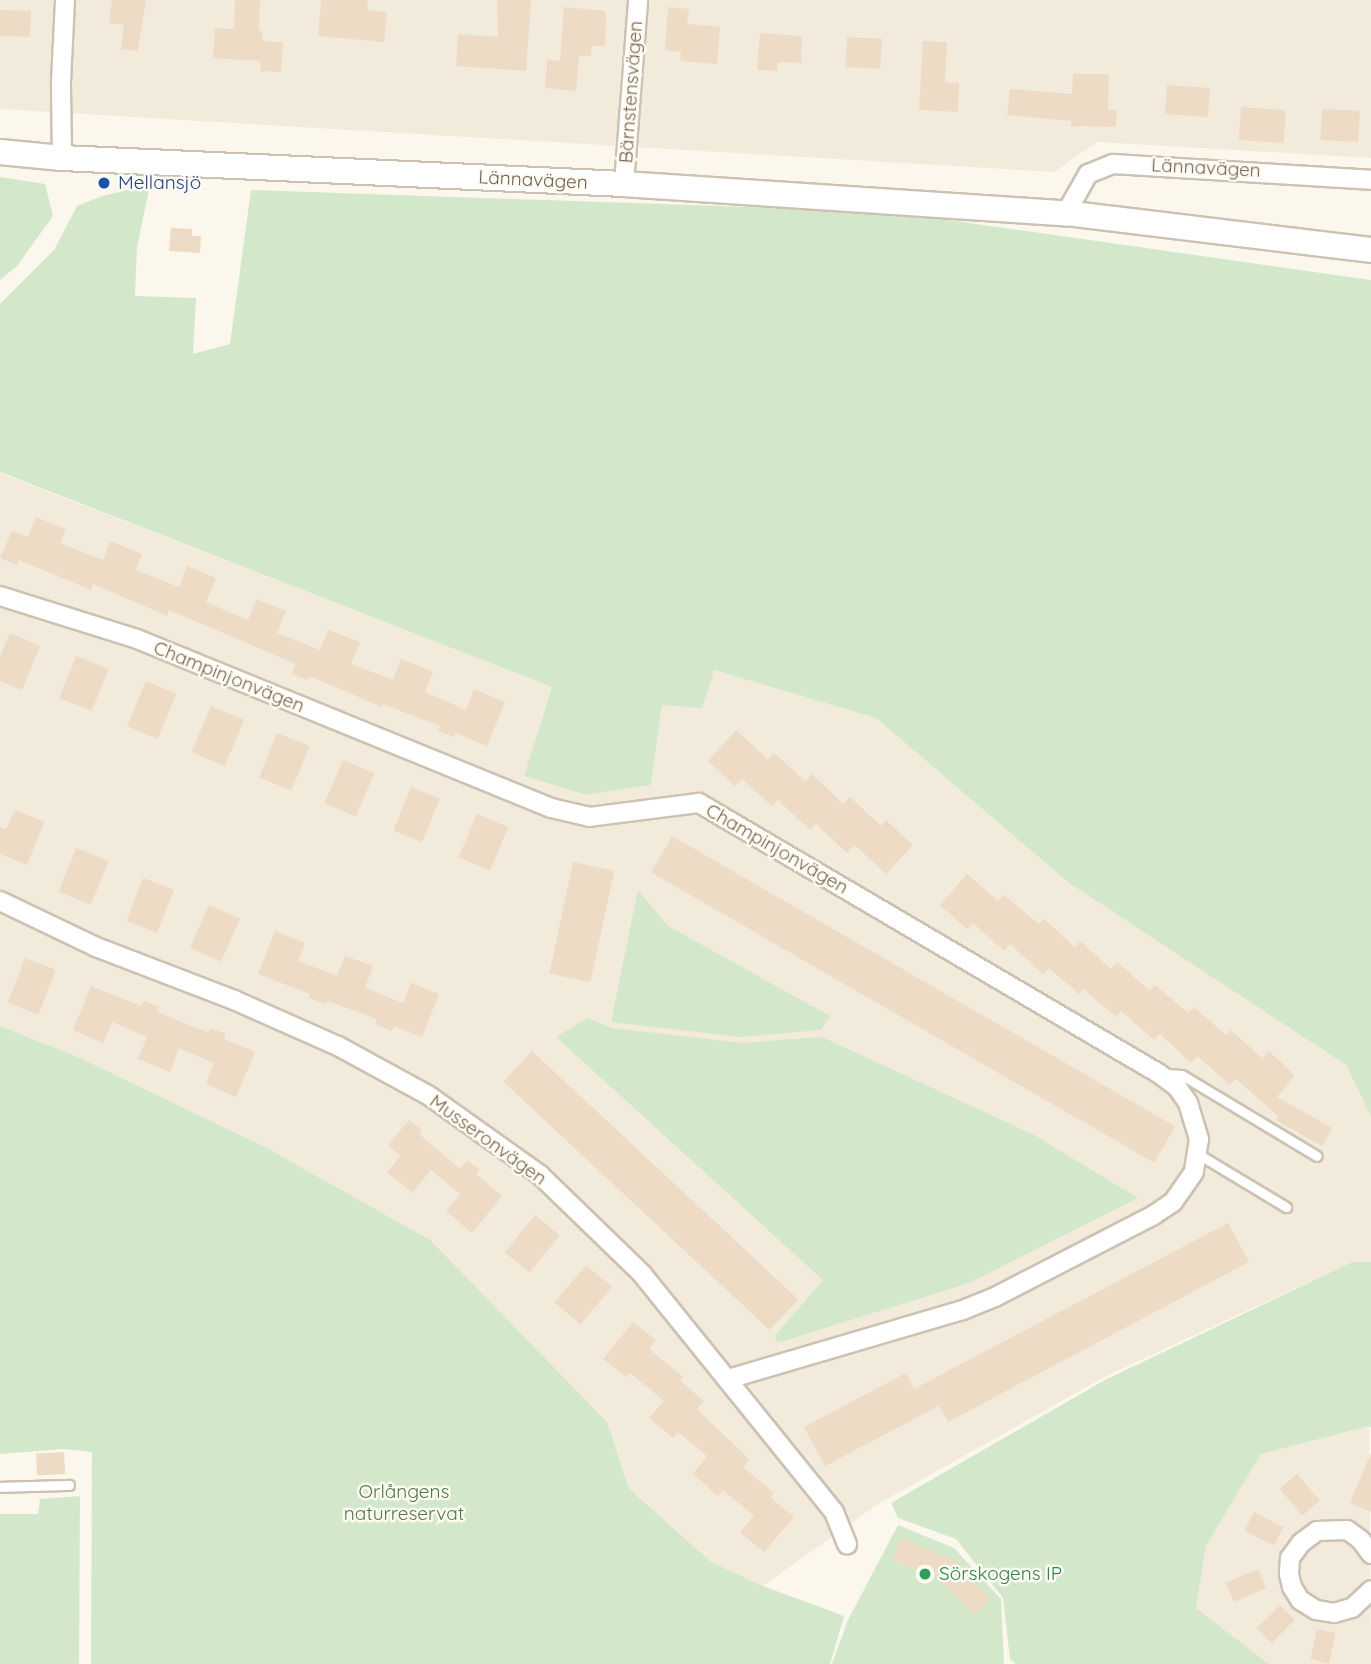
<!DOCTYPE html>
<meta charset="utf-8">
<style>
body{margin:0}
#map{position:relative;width:1371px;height:1664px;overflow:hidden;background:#fbf7ec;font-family:Quicksand,sans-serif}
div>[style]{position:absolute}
.residential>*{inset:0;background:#f2eadb}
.green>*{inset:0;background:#d3e8cb}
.building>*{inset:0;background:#eedbc6;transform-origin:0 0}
.roads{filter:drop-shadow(2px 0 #cdc1b2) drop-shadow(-2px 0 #cdc1b2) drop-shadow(0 2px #cdc1b2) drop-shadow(0 -2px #cdc1b2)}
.service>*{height:9px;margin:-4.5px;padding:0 4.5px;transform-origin:4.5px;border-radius:4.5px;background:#fff}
.minor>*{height:18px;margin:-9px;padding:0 9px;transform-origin:9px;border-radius:9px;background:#fff}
.secondary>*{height:24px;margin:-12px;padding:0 12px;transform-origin:12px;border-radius:12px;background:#fff}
.dots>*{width:19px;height:19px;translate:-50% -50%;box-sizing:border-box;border:4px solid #fefbf2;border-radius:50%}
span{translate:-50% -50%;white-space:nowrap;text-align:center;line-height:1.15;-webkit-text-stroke:5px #fefbf2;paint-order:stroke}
.street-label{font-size:19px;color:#756250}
.transit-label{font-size:19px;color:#164399}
.left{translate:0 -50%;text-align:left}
.park-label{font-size:19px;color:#517949}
.leisure-label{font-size:19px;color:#27864d}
</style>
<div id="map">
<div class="residential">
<i style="clip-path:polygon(0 0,1371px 0,1371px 158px,1097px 142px,1054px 172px,0 109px)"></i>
<i style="clip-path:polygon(0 473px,552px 687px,524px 776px,586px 795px,651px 785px,662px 705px,714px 670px,876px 718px,1069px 883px,1346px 1065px,1371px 1117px,1371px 1262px,1352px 1262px,1106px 1376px,878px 1504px,763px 1586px,642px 1531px,430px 1240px,269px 1149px,78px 1057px,0 1026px)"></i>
<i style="clip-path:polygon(1369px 1426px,1371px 1664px,1269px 1664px,1196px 1608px,1206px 1546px,1261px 1454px)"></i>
</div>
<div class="green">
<i style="clip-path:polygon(0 177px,45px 184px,53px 216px,17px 266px,0 280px)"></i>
<i style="clip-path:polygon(150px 185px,137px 247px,135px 296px,196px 298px,193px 354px,230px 344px,251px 190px,892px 212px,1371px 280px,1371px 1117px,1346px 1065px,1069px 883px,876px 718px,714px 670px,702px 708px,662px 705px,651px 785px,586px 795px,524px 776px,552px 687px,0 472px,0 304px,54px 250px,77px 206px,102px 196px)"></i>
<i style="clip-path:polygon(638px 890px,668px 926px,830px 1016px,821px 1030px,740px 1037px,611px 1022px)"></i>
<i style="clip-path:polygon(587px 1018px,612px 1028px,743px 1043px,822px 1037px,1034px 1135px,1138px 1198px,969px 1283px,777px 1343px,775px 1336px,823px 1280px,556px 1037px)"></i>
<i style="clip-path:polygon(0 1026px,78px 1057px,269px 1149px,430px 1240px,607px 1422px,629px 1489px,711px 1562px,763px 1586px,844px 1616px,830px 1664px,91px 1664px,92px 1452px,64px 1449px,0 1454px)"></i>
<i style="clip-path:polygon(1352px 1262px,1371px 1262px,1371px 1428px,1369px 1426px,1261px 1454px,1206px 1546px,1196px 1608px,1269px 1664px,1016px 1664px,1010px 1659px,1003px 1598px,956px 1539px,898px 1518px,891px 1503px,1105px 1380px)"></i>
<i style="clip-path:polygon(80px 1496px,79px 1664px,0 1664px,0 1514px,38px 1514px,40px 1499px)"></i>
<i style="clip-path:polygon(898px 1525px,954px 1548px,1001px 1599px,1004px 1664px,832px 1664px,848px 1620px)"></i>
</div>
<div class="building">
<i style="clip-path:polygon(112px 0,146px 0,138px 51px,121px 49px,124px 25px,109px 23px)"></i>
<i style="clip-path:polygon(235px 0,260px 0,259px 31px,263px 31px,262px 41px,283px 42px,281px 72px,260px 71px,261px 61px,213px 58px,215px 28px,234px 29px)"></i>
<i style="clip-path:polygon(321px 0,368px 0,367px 10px,387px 12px,384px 42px,318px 36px)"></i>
<i style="clip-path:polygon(497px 0,531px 0,526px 71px,456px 66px,458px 34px,498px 37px)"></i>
<i style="clip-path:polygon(564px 7px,605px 11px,606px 18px,605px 46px,592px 46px,591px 56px,579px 56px,576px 91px,545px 88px,547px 60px,560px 61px)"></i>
<i style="clip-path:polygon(668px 7px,689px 9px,687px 24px,720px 27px,717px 64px,680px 61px,681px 52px,665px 50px)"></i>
<i style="left:0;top:10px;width:31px;height:26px;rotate:2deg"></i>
<i style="clip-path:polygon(760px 33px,802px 36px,801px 63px,778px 62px,777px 71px,757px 70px)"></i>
<i style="left:847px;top:37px;width:35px;height:30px;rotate:3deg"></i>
<i style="clip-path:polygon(923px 41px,947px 42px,945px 82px,959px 83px,958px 112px,919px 110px)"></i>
<i style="clip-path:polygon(1073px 74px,1109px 74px,1108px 110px,1117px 110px,1116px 127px,1071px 126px,1071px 121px,1007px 115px,1010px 89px,1072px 94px)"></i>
<i style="left:1167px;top:85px;width:43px;height:29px;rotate:4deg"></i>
<i style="left:1241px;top:107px;width:45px;height:33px;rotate:4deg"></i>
<i style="left:1322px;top:109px;width:38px;height:31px;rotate:3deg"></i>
<i style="clip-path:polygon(171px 228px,192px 229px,192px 236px,201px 236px,200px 253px,169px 251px)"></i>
<i style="clip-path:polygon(36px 517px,66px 529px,60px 543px,103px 560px,110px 541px,142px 554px,136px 570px,179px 587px,187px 566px,216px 578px,206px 602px,248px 620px,257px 599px,286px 611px,277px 633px,320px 650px,328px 630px,360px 642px,351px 664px,393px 680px,401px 659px,433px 672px,425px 692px,466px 710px,474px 689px,505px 702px,487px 746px,456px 733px,454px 737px,438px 731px,440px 726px,383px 704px,382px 707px,309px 676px,308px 680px,292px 674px,296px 664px,169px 610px,167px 616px,93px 584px,91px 590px,19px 560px,17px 565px,0 558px,12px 531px,28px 537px)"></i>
<i style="clip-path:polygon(10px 633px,40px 646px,22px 690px,0 681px,0 656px)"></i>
<i style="left:76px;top:656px;width:35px;height:45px;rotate:22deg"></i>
<i style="left:146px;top:681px;width:33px;height:49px;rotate:23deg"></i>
<i style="left:211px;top:706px;width:36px;height:50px;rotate:23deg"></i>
<i style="clip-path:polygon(736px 730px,768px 759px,774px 753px,805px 781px,812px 774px,843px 804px,850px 797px,881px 826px,886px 820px,913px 845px,886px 874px,855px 845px,847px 853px,816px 824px,810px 830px,778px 800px,772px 806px,742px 779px,735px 786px,708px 761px)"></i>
<i style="left:277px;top:733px;width:35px;height:48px;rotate:22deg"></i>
<i style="left:343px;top:760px;width:34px;height:47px;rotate:23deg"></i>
<i style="left:411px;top:787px;width:31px;height:47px;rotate:22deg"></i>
<i style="clip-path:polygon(15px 810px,44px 822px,27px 865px,0 854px,0 827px,6px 829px)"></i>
<i style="left:477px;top:814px;width:34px;height:47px;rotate:23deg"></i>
<i style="left:672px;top:836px;width:581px;height:42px;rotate:30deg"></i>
<i style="left:76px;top:848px;width:35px;height:47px;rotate:22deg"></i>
<i style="left:573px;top:862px;width:42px;height:114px;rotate:12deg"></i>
<i style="clip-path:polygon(967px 874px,998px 901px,1004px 895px,1039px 924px,1044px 919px,1075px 947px,1080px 941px,1111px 969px,1117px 962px,1150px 991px,1155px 985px,1188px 1013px,1194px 1007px,1226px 1035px,1231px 1030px,1262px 1058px,1269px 1051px,1295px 1075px,1277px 1097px,1332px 1128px,1322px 1146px,1276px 1120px,1278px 1116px,1236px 1079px,1230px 1085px,1197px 1056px,1191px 1063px,1160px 1034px,1154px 1040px,1121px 1011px,1116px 1017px,1083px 989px,1079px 994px,1049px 968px,1043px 974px,1010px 944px,1004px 951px,973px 923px,968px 930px,940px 905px)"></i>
<i style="left:143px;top:878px;width:33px;height:46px;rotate:21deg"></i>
<i style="left:209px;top:905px;width:34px;height:47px;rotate:24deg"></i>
<i style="clip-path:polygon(275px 931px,305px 943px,298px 961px,337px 976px,345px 956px,373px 966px,365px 988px,403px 1003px,411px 983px,439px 994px,422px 1037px,394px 1026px,392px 1031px,375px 1024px,377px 1019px,328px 1001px,326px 1004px,309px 998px,310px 994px,258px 974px)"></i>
<i style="left:25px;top:958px;width:33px;height:48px;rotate:21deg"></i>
<i style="clip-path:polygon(91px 986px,141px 1006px,144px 1001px,159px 1007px,157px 1012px,209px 1033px,210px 1028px,226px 1034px,224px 1039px,255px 1052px,236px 1097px,206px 1084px,214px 1063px,179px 1048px,170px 1072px,138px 1059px,147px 1037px,112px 1022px,103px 1043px,73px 1030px)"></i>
<i style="left:532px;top:1051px;width:364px;height:42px;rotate:43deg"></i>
<i style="clip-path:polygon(409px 1120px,422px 1130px,419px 1134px,460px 1169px,467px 1160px,480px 1170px,476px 1174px,502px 1196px,472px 1233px,446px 1211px,460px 1194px,431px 1170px,412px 1193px,387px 1172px,401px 1156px,388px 1145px)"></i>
<i style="left:535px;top:1215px;width:32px;height:48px;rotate:39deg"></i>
<i style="clip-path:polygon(1228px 1223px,1249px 1262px,948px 1422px,939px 1406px,825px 1466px,804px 1427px,906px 1373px,914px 1389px)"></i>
<i style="left:586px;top:1265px;width:34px;height:49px;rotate:40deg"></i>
<i style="clip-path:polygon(633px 1322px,656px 1340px,649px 1349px,683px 1377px,680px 1381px,704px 1401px,697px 1409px,749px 1459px,743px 1467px,774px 1493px,770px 1497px,794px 1517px,764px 1552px,740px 1532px,754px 1516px,723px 1490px,718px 1496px,693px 1474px,707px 1456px,678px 1432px,673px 1438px,649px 1418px,664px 1401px,630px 1373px,626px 1377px,603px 1359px)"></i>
<i style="left:64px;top:1452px;width:22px;height:28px;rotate:87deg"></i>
<i style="clip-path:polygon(1371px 1453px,1371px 1512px,1350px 1503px)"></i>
<i style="left:1297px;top:1474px;width:35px;height:23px;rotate:49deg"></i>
<i style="left:1254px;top:1512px;width:33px;height:21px;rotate:27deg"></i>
<i style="clip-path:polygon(901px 1538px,953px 1560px,990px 1599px,974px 1615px,935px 1576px,892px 1561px)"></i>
<i style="left:1258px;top:1569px;width:21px;height:35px;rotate:67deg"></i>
<i style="left:1280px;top:1605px;width:21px;height:33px;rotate:45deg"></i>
<i style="left:1317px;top:1629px;width:19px;height:31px;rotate:12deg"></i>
</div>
<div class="roads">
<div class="service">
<i style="left:1167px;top:1074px;width:15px;rotate:4deg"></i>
<i style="left:1182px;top:1075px;width:157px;rotate:31deg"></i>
<i style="left:1198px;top:1154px;width:103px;rotate:31.1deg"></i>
<i style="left:0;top:1487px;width:69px;rotate:-1.7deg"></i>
</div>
<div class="minor">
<i style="left:62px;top:158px;width:76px;rotate:-90.8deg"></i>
<i style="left:61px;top:82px;width:82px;rotate:-87.2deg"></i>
<i style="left:624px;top:184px;width:185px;rotate:-85.6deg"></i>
<i style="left:1066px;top:213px;width:45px;rotate:-60.6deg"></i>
<i style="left:1088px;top:174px;width:27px;rotate:-22deg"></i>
<i style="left:1113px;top:164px;width:258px;rotate:3.5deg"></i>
<i style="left:0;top:596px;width:144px;rotate:17.4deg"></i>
<i style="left:137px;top:639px;width:447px;rotate:22.2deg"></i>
<i style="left:551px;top:808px;width:39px;rotate:13deg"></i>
<i style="left:589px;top:817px;width:111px;rotate:-7.3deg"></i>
<i style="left:699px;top:803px;width:533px;rotate:30.47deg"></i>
<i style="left:1158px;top:1073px;width:24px;rotate:36deg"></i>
<i style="left:1177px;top:1087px;width:19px;rotate:55deg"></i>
<i style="left:1188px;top:1103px;width:38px;rotate:73deg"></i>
<i style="left:1199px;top:1139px;width:33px;rotate:99deg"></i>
<i style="left:1194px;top:1172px;width:37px;rotate:125deg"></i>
<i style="left:1173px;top:1202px;width:23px;rotate:146deg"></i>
<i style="left:1154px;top:1215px;width:179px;rotate:152.7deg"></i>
<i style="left:995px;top:1297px;width:35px;rotate:158deg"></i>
<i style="left:963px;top:1310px;width:245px;rotate:163.6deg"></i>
<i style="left:0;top:901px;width:106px;rotate:25.6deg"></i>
<i style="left:96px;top:947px;width:148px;rotate:21deg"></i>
<i style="left:234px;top:1000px;width:114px;rotate:23.9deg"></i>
<i style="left:338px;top:1046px;width:102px;rotate:28.6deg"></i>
<i style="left:428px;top:1095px;width:138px;rotate:35.5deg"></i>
<i style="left:540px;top:1175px;width:142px;rotate:44.1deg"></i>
<i style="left:642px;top:1274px;width:306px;rotate:51.1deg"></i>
<i style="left:834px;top:1512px;width:35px;rotate:68deg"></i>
<i style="left:1371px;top:1554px;width:17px;rotate:-126deg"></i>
<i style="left:1361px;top:1540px;width:17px;rotate:-144deg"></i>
<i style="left:1347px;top:1530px;width:30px;rotate:178deg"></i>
<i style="left:1317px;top:1531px;width:20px;rotate:143deg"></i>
<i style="left:1301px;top:1543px;width:19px;rotate:126deg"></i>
<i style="left:1290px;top:1558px;width:16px;rotate:94deg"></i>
<i style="left:1289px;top:1574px;width:13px;rotate:77deg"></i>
<i style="left:1292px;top:1587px;width:15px;rotate:58deg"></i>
<i style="left:1300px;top:1600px;width:19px;rotate:32deg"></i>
<i style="left:1316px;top:1610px;width:18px;rotate:9deg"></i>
<i style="left:1334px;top:1613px;width:19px;rotate:-16deg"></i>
<i style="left:1352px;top:1608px;width:26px;rotate:-43deg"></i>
</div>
<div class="secondary">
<i style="left:0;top:152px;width:62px;rotate:5.5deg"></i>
<i style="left:62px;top:158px;width:563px;rotate:2.65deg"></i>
<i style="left:624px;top:184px;width:443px;rotate:3.8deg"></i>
<i style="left:1066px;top:213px;width:307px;rotate:6.9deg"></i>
</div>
</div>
<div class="dots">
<i style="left:104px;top:183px;background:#1a4fb4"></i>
<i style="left:925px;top:1574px;background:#2e9e5b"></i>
</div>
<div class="street-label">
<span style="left:631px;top:92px;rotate:-86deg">Bärnstensvägen</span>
<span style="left:1206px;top:168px;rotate:3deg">Lännavägen</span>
<span style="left:533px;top:180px;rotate:3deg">Lännavägen</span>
<span style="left:229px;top:677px;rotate:22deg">Champinjonvägen</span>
<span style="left:777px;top:849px;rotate:30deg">Champinjonvägen</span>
<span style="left:488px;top:1140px;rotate:36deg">Musseronvägen</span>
</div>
<div class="transit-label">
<span class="left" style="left:118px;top:183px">Mellansjö</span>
</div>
<div class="park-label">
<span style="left:404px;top:1503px">Orlångens<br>naturreservat</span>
</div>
<div class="leisure-label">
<span class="left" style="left:939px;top:1574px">Sörskogens IP</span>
</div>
</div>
